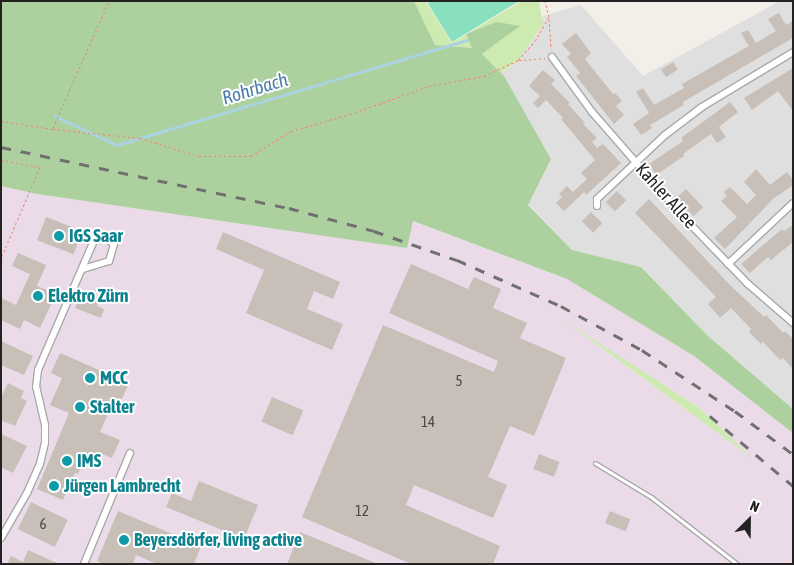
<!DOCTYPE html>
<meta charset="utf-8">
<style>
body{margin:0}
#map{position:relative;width:794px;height:565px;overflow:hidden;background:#f2efe9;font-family:"Asap Condensed",sans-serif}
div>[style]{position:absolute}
.residential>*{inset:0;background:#e0dfdf}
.industrial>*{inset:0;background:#ebdbe8}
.grass>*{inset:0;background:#cdebb0}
.forest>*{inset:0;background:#add19e}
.pitch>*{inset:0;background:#88e0be}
.stream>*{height:2.5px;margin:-1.25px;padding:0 1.25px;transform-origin:1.25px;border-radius:1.25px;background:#aad3df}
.building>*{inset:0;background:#c7bfb8;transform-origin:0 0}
.path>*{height:1px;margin-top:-0.5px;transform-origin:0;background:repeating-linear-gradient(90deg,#fa8072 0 2.5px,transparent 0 5px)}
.roads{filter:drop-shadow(1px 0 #a9a9a9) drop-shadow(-1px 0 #a9a9a9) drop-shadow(0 1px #a9a9a9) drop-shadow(0 -1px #a9a9a9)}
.lane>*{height:3px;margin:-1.5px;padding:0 1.5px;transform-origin:1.5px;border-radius:1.5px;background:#fff}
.street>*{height:6px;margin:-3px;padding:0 3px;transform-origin:3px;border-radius:3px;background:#fff}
.rail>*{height:2.5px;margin-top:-1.25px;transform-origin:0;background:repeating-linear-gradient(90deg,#707070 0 10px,transparent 0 20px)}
.dots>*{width:14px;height:14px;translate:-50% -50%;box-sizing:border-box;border:2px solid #fff;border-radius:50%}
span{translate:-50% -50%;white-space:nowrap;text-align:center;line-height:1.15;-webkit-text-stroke:4px #fff;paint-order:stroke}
.number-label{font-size:15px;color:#4b4948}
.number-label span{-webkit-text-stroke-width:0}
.street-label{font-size:18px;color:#222}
.culture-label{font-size:18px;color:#0d838f;font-weight:700}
.left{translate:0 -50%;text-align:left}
.water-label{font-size:19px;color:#4a7aab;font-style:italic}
.frame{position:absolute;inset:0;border:2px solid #222;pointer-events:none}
.north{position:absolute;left:724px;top:495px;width:50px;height:50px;-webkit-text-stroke:4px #fff;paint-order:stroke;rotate:23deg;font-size:14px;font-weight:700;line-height:20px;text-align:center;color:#222}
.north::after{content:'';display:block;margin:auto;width:18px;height:22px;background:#222;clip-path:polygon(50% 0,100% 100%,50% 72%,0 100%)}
</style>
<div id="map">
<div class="residential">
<i style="clip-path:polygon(780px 1px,793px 1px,793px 409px,708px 336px,641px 267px,572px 250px,528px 204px,551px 159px,501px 73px,517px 62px,540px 29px,543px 16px,581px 5px,643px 76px)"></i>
</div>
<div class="industrial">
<i style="clip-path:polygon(evenodd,1px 186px,37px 194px,407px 248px,412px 221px,567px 279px,694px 356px,793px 433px,793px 564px,1px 564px,1px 186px,574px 328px,701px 409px,748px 455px,574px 328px)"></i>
</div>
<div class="grass">
<i style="clip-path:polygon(414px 1px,431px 1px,427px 4px,452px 43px,521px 1px,539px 1px,543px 24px,517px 62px,501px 73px,482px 54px,519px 26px,466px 35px,473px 48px,435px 45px)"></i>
<i style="clip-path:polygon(565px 321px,701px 409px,752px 458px)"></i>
</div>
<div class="forest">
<i style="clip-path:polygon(1px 1px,414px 1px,435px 45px,472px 48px,466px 34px,496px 22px,520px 26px,482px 54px,504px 76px,551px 159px,528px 205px,572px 250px,641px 267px,708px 336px,793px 409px,793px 433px,694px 356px,567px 279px,413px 221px,407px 248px,37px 194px,1px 186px)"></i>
</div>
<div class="pitch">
<i style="clip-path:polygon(431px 1px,519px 1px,452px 42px,428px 4px)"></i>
</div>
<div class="stream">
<i style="left:55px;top:116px;width:68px;rotate:25.1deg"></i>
<i style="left:117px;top:145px;width:365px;rotate:-16.7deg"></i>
</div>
<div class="building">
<i style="clip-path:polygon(779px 13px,786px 25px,793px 21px,793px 38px,683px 102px,684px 105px,650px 125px,652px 128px,641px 135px,633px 124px,649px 113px,636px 92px,643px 88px,654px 105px,684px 88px,682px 84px,749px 46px,741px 33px,748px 30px,756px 43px,776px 31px,768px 19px)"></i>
<i style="clip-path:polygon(576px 33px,591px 53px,585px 59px,613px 94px,615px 93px,622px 101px,616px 106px,624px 115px,614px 124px,576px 76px,580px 73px,567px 57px,571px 54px,562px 44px)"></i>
<i style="left:673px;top:62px;width:9px;height:14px;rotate:58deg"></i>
<i style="clip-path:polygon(793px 68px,793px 111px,778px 91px,752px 110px,744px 98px)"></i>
<i style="clip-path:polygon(543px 70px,555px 80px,551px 84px,570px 103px,568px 104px,585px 123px,583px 124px,597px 138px,592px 142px,597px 148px,603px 144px,621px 163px,586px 195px,584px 192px,564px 211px,556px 203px,562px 197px,559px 194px,567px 186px,573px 192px,587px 179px,581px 173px,595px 160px,561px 119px,563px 118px,546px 100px,538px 108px,533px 103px,540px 96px,529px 86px)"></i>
<i style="clip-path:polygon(730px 102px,738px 112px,719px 127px,726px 137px,717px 143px,711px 134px,683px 154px,684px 156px,656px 175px,649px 164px,683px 141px,681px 138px)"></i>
<i style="clip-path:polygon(756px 169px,770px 185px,787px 172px,793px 180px,793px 185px,773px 199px,725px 249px,714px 238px,737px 217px,721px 201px,727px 196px,724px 192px,730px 187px,747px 204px,756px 195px,744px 182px)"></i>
<i style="left:686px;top:189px;width:25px;height:13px;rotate:47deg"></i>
<i style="left:617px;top:191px;width:13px;height:16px;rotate:45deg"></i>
<i style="clip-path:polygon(649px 199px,730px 285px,764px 317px,766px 315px,783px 333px,785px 331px,793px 339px,793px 369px,783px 358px,780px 360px,763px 342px,761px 344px,749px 332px,751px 329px,731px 308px,720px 318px,708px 304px,716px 297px,635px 213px)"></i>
<i style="left:591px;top:212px;width:16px;height:13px;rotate:45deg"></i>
<i style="left:46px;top:217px;width:39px;height:25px;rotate:21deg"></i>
<i style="clip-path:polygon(793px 225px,793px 242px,771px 260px,768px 257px,750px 273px,741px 264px,782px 229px,784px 231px)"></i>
<i style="clip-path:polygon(223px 232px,340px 282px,333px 299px,314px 291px,307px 309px,343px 324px,332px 350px,246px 313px,264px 270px,216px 249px)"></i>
<i style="clip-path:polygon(18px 253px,46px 265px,37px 286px,56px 294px,40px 328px,24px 320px,20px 329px,1px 320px,1px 298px,16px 305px,30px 274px,12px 266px)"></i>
<i style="clip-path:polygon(411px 264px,468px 289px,474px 277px,501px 289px,493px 308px,527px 323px,520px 338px,566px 358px,534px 436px,510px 426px,488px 477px,507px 485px,493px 518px,414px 485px,406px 505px,500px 546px,493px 564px,411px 564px,302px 517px,383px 325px,494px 372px,498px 361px,389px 313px)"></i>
<i style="clip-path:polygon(90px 293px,101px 297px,97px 306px,104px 309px,101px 318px,75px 308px,79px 298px,84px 300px)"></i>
<i style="clip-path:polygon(1px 341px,33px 356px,24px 375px,1px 365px)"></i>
<i style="clip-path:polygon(60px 353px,129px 383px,120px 403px,114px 400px,100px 432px,120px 440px,112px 458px,99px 453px,94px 463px,84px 459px,78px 474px,75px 473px,63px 500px,37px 489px,69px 413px,50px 405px,62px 378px,51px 373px)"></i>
<i style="clip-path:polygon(8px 383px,24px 391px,21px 398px,27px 401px,15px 426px,1px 420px,1px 397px)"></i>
<i style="left:272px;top:397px;width:34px;height:27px;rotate:23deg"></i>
<i style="clip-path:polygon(1px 434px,27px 446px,13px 473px,1px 467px)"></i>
<i style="left:539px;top:454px;width:22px;height:16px;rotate:21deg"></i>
<i style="clip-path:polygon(199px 481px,258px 505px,244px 539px,166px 507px,172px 493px,191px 501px)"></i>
<i style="left:31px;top:502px;width:41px;height:30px;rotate:26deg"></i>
<i style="clip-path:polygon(118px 511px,201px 546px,194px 564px,157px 564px,136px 555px,133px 564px,103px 564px,97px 561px)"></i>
<i style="left:610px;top:511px;width:22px;height:13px;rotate:22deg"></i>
<i style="clip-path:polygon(300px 532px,378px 564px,287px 564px)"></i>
<i style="clip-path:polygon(28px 550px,59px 564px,7px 564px,11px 556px,23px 562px)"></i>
</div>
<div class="path">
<i style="left:549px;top:19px;width:30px;rotate:86deg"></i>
<i style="left:519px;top:60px;width:26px;rotate:-4deg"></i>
<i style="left:1px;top:121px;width:53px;rotate:8.7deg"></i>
<i style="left:53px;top:129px;width:87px;rotate:5.9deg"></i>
<i style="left:140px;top:138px;width:62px;rotate:17deg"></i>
<i style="left:199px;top:156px;width:52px"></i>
<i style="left:251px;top:156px;width:47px;rotate:-32deg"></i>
<i style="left:291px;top:131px;width:61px;rotate:-16.1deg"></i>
<i style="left:350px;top:114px;width:84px;rotate:-19.5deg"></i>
<i style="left:429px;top:86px;width:56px;rotate:-10.3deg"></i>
<i style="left:484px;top:76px;width:38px;rotate:-25deg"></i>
<i style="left:518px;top:60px;width:25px;rotate:-48deg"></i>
<i style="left:535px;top:41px;width:28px;rotate:-60deg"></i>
<i style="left:549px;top:17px;width:16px;rotate:-104deg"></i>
<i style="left:53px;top:128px;width:139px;rotate:-66.2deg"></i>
<i style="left:1px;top:160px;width:40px;rotate:10deg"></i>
<i style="left:40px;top:167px;width:99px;rotate:113.2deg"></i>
</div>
<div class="roads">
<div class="lane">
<i style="left:595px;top:463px;width:66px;rotate:31.3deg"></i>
<i style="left:651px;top:497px;width:109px;rotate:37.9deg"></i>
</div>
<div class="street">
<i style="left:552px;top:57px;width:68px;rotate:54deg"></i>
<i style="left:592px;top:112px;width:147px;rotate:48.9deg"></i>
<i style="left:689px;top:223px;width:85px;rotate:46deg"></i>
<i style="left:748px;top:284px;width:60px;rotate:40.9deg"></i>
<i style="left:597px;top:206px;width:7px;rotate:-90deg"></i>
<i style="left:597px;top:199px;width:93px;rotate:-43.3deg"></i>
<i style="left:665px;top:135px;width:46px;rotate:-37.1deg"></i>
<i style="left:702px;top:107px;width:106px;rotate:-31.1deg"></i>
<i style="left:728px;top:264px;width:89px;rotate:-43.2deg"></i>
<i style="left:1px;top:538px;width:52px;rotate:-60deg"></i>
<i style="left:27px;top:493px;width:32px;rotate:-66deg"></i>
<i style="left:40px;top:464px;width:22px;rotate:-77deg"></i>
<i style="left:45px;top:443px;width:18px;rotate:-90deg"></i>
<i style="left:45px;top:425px;width:39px;rotate:-103deg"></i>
<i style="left:36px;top:387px;width:17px;rotate:-83deg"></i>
<i style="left:38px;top:370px;width:146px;rotate:-66.6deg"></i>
<i style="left:96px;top:236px;width:10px;rotate:11deg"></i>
<i style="left:106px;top:238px;width:10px;rotate:37deg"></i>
<i style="left:114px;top:244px;width:18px;rotate:106deg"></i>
<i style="left:109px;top:261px;width:27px;rotate:163deg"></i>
<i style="left:84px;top:564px;width:120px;rotate:-67.5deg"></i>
</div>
</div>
<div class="rail">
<i style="left:1px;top:147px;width:294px;rotate:12deg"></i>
<i style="left:289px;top:208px;width:88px;rotate:15.1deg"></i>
<i style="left:374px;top:231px;width:88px;rotate:19.3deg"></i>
<i style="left:457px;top:260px;width:114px;rotate:23.9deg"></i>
<i style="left:561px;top:306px;width:92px;rotate:28.5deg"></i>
<i style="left:642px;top:350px;width:111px;rotate:33.3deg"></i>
<i style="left:735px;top:411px;width:72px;rotate:36.6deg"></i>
<i style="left:710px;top:416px;width:109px;rotate:40.1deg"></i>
</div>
<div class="dots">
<i style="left:59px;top:236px;background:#0f9aa8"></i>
<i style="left:38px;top:296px;background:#0f9aa8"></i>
<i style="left:90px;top:378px;background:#0f9aa8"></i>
<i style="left:80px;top:407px;background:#0f9aa8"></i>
<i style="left:67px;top:461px;background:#0f9aa8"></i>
<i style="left:54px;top:486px;background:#0f9aa8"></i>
<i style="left:124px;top:540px;background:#0f9aa8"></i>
</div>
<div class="number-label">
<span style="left:459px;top:381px">5</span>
<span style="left:428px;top:422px">14</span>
<span style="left:362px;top:511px">12</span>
<span style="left:43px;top:524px">6</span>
</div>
<div class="street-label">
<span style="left:666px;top:196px;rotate:48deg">Kahler Allee</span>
</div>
<div class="culture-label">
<span class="left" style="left:69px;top:236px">IGS Saar</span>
<span class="left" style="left:48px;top:296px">Elektro Zürn</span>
<span class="left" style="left:100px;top:378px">MCC</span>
<span class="left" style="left:90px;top:407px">Stalter</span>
<span class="left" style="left:77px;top:461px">IMS</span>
<span class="left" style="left:64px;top:486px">Jürgen Lambrecht</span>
<span class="left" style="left:134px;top:540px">Beyersdörfer, living active</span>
</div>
<div class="water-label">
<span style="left:255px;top:89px;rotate:-17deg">Rohrbach</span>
</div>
<div class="frame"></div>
<div class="north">N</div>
</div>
